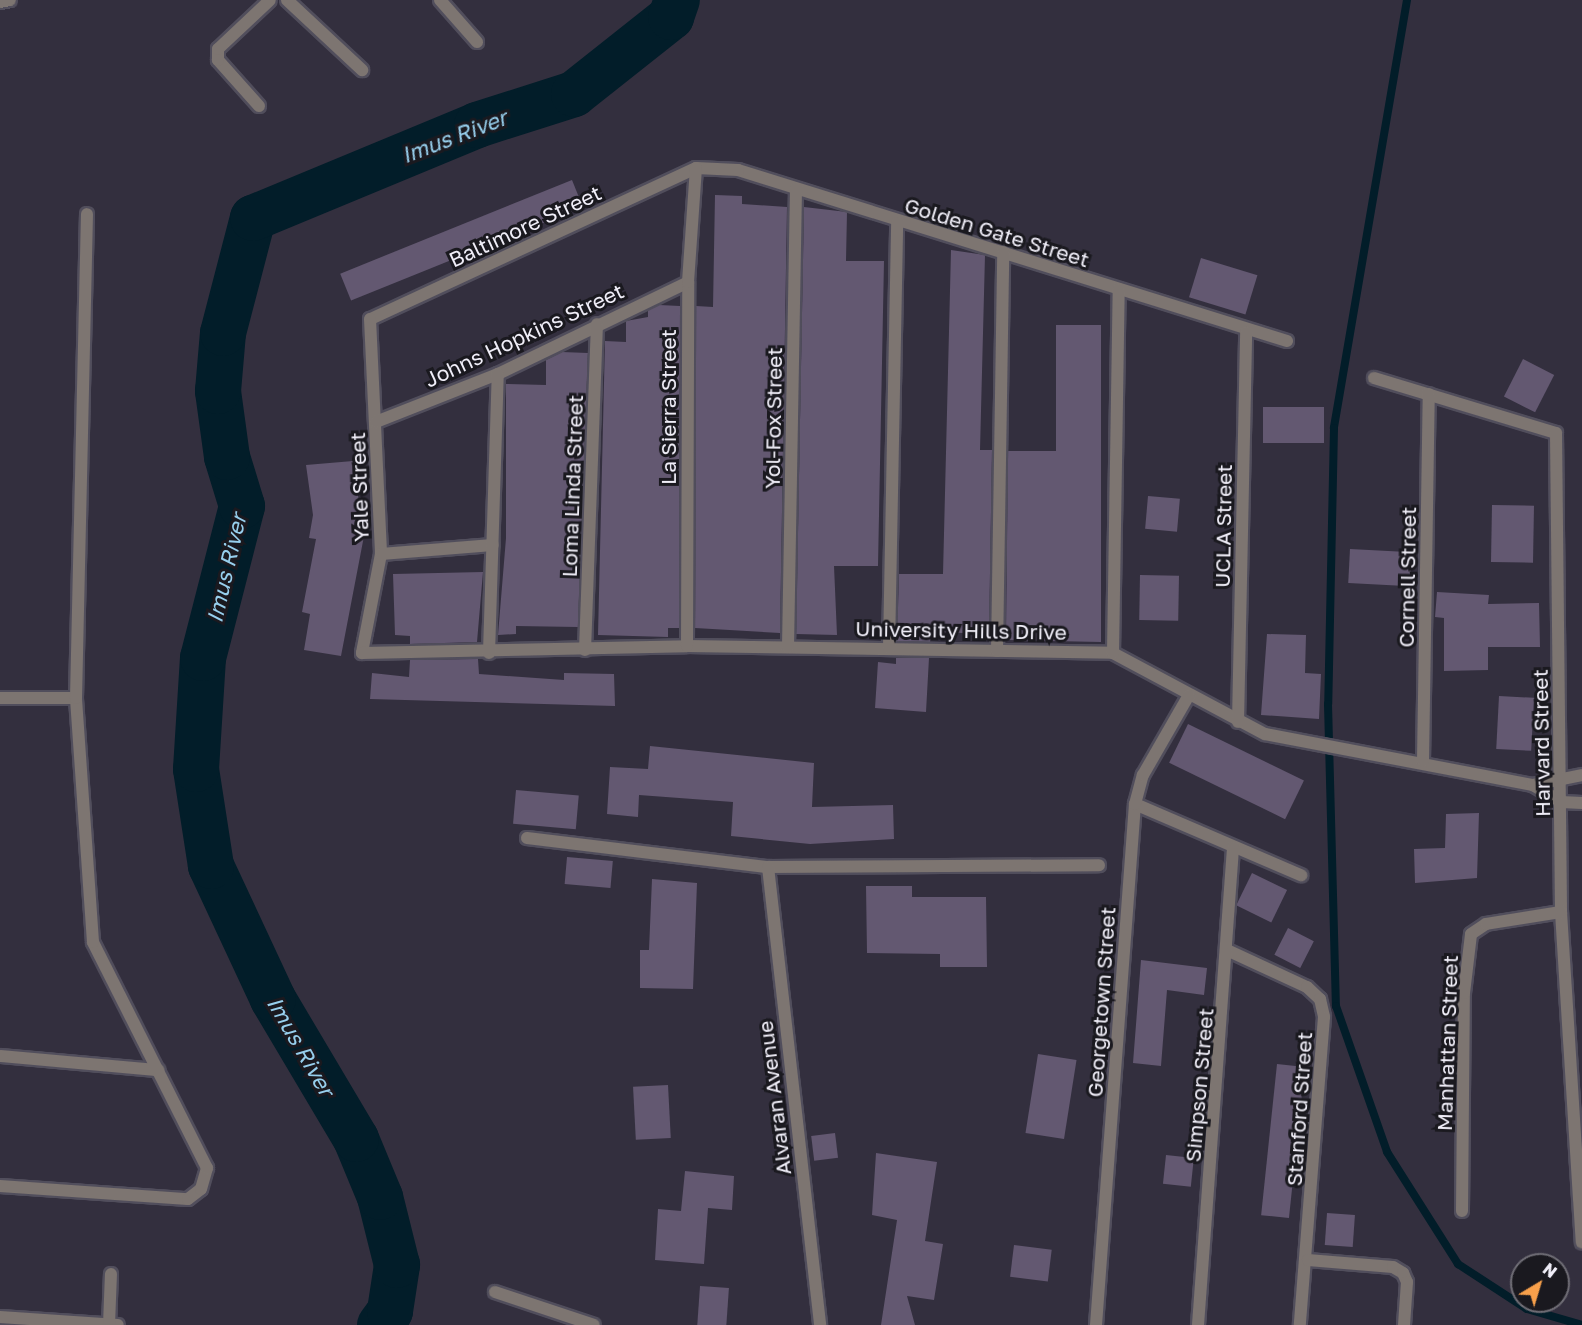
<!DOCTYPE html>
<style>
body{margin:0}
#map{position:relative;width:1582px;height:1325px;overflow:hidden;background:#332f3e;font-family:"Golos Text",sans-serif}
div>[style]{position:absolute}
.stream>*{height:8px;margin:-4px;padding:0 4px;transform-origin:4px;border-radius:4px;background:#021d29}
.river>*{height:46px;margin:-23px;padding:0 23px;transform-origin:23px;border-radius:23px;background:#021d29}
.building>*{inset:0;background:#635871;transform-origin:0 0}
.roads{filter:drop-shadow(2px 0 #514e5c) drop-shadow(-2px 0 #514e5c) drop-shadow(0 2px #514e5c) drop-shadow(0 -2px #514e5c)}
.minor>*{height:12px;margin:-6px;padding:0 6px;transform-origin:6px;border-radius:6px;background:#7d7571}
span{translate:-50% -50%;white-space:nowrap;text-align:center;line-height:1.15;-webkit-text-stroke:6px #1a191f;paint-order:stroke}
.street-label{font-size:21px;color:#f0eef8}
.water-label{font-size:22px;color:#97cfed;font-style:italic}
.north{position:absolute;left:1510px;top:1253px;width:60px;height:60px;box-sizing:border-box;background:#1a191f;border:2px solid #706e76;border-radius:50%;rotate:38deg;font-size:16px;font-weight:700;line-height:24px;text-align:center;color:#f0eef8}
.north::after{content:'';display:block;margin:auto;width:21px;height:27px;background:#f8a04b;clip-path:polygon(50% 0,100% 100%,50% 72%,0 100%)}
</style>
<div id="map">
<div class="stream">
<i style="left:1407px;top:0;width:434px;rotate:99.7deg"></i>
<i style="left:1334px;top:428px;width:276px;rotate:91.2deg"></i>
<i style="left:1328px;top:704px;width:302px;rotate:88.5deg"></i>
<i style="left:1336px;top:1006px;width:155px;rotate:70.7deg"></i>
<i style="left:1387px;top:1152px;width:133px;rotate:57.6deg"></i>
<i style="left:1458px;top:1264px;width:82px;rotate:33.1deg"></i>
<i style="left:1527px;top:1309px;width:57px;rotate:16.2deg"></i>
</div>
<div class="river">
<i style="left:380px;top:1325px;width:17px;rotate:-54deg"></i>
<i style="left:390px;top:1311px;width:47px;rotate:-81.3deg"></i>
<i style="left:397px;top:1265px;width:70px;rotate:-104deg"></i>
<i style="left:380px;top:1197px;width:63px;rotate:-112.5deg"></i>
<i style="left:356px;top:1139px;width:163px;rotate:-120.7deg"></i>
<i style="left:273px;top:999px;width:147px;rotate:-115deg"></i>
<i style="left:211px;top:866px;width:98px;rotate:-98.8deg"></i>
<i style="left:196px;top:769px;width:111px;rotate:-86.4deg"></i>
<i style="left:203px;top:658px;width:157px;rotate:-75.6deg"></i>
<i style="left:242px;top:506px;width:51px;rotate:-107deg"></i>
<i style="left:227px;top:457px;width:67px;rotate:-97.8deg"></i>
<i style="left:218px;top:391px;width:58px;rotate:-85.1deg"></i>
<i style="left:223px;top:333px;width:119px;rotate:-75.4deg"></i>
<i style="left:253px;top:218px;width:243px;rotate:-22.5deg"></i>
<i style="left:477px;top:125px;width:102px;rotate:-17.7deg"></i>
<i style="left:574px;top:94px;width:124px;rotate:-38.4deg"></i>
<i style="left:671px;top:17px;width:18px;rotate:-71deg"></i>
</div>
<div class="building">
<i style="left:572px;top:180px;width:29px;height:250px;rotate:68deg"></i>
<i style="clip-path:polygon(715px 195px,742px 196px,742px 204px,787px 207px,780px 633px,695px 628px,696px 306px,713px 307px)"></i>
<i style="clip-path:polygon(804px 207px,847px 212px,846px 261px,884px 261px,878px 566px,834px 566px,837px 635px,796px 634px)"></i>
<i style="clip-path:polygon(951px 250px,985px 255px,980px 450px,992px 450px,989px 634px,938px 632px,931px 634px,930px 642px,897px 641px,899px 574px,943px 574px)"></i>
<i style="left:1201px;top:258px;width:59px;height:41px;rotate:17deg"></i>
<i style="clip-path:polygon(659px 305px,680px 306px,679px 628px,668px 628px,668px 637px,598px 635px,605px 341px,626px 342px,626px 321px,648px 317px,648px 310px)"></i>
<i style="clip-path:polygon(1056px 325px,1101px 325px,1101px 642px,1009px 640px,1006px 634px,1008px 451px,1056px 451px)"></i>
<i style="clip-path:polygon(562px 352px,588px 353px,578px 627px,516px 626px,516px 634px,498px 635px,506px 538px,506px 384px,546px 385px,546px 360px)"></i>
<i style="left:1523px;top:359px;width:35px;height:42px;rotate:27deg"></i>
<i style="left:1263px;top:407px;width:61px;height:36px"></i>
<i style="clip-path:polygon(353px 461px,364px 536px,341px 656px,304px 650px,310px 614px,302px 612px,316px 539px,309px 538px,313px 515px,306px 465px)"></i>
<i style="left:1148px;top:496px;width:32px;height:33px;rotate:5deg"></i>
<i style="left:1492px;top:505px;width:42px;height:57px;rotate:1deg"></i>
<i style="left:1350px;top:549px;width:62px;height:34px;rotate:3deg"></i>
<i style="clip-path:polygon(483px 572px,477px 642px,410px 644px,410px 636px,395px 635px,393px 574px)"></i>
<i style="left:1140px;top:575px;width:39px;height:45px;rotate:1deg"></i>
<i style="clip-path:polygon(1437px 592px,1489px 595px,1488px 604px,1539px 603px,1540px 647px,1488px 647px,1488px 670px,1444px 671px,1444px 618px,1435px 617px)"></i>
<i style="clip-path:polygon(1267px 634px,1306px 635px,1305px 673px,1321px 674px,1319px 719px,1261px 715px)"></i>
<i style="clip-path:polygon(896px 658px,929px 658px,926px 712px,875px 708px,878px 662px,896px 664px)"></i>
<i style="clip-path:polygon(478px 659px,479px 674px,564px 680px,564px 673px,614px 674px,615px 706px,370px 699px,372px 673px,409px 677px,410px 660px)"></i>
<i style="left:1499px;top:696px;width:35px;height:53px;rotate:3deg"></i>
<i style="left:1188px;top:724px;width:129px;height:43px;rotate:26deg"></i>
<i style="clip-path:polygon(650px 746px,814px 763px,812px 807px,893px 805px,894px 839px,810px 844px,731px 836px,733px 802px,639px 795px,638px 817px,607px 814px,610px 767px,648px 769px)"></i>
<i style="left:516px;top:790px;width:63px;height:34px;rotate:5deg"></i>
<i style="clip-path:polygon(1479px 813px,1477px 878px,1415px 883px,1414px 849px,1445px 848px,1446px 814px)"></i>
<i style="left:567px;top:857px;width:46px;height:27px;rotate:5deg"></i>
<i style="left:1252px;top:873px;width:39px;height:36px;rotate:26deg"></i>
<i style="clip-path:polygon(652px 879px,697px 883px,693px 989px,640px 988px,640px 950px,649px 950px)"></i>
<i style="clip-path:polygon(866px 886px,912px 886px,912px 897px,986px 897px,987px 967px,940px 967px,940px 954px,867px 953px)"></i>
<i style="left:1288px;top:928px;width:29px;height:30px;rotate:27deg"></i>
<i style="clip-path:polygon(1141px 960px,1207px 968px,1204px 995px,1167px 990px,1161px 1066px,1133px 1063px)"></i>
<i style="left:1038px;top:1054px;width:39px;height:80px;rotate:9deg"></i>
<i style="left:1277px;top:1064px;width:28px;height:152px;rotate:6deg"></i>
<i style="left:668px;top:1085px;width:53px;height:35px;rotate:87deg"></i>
<i style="left:835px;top:1133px;width:25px;height:24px;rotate:83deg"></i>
<i style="clip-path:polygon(876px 1153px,937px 1162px,925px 1241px,943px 1244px,934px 1300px,907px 1296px,915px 1325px,881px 1325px,897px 1220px,872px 1215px)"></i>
<i style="left:1166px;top:1155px;width:28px;height:29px;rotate:6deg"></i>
<i style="clip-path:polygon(685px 1171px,734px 1176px,732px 1210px,708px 1208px,704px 1264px,655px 1260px,658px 1209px,681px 1211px)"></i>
<i style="left:1327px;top:1213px;width:28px;height:32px;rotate:4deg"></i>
<i style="left:1014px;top:1245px;width:38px;height:32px;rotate:7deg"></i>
<i style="left:700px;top:1286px;width:29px;height:39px;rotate:4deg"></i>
</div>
<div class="roads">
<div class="minor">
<i style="left:287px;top:0;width:103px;rotate:43deg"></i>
<i style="left:440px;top:0;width:56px;rotate:48.6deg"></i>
<i style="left:0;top:2px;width:10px;rotate:-11deg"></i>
<i style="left:259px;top:106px;width:62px;rotate:-131.7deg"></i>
<i style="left:218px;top:60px;width:11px;rotate:-90deg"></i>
<i style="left:218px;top:49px;width:71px;rotate:-43.3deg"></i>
<i style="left:1287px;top:341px;width:575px;rotate:-162.7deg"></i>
<i style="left:738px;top:170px;width:42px;rotate:-177.3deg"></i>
<i style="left:696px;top:168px;width:359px;rotate:155.1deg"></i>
<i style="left:370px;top:319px;width:235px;rotate:87.3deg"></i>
<i style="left:381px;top:554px;width:101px;rotate:100.9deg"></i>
<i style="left:362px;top:653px;width:325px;rotate:-1.2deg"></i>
<i style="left:687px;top:646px;width:426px;rotate:0.9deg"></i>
<i style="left:1113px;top:653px;width:172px;rotate:28.1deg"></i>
<i style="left:1265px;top:734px;width:273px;rotate:10.8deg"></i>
<i style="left:1533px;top:785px;width:33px;rotate:31deg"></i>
<i style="left:1561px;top:802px;width:21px;rotate:3deg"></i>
<i style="left:1374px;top:378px;width:190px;rotate:16.8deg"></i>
<i style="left:1556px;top:433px;width:479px;rotate:89.4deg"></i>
<i style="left:1561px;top:912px;width:331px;rotate:86.4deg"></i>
<i style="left:376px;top:422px;width:131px;rotate:-21.5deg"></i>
<i style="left:498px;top:374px;width:211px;rotate:-25.8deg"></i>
<i style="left:381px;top:554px;width:112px;rotate:-4.6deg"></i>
<i style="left:687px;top:646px;width:364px;rotate:-89.8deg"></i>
<i style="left:688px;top:282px;width:114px;rotate:-86deg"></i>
<i style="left:788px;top:647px;width:458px;rotate:-89deg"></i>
<i style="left:889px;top:648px;width:425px;rotate:-88.9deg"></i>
<i style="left:585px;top:650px;width:326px;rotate:-87.9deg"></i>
<i style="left:997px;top:651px;width:399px;rotate:-89.1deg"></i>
<i style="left:489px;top:653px;width:279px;rotate:-88.2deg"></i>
<i style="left:1113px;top:653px;width:364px;rotate:-89.1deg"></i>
<i style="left:0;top:698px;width:76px"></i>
<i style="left:1238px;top:722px;width:390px;rotate:-88.8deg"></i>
<i style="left:1423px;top:761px;width:367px;rotate:-89.1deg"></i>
<i style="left:1533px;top:785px;width:50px;rotate:-11.5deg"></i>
<i style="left:1135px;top:804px;width:181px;rotate:23.2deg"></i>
<i style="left:527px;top:838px;width:243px;rotate:6.9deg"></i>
<i style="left:768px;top:867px;width:331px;rotate:-0.3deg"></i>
<i style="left:768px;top:867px;width:461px;rotate:83.5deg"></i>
<i style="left:1229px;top:951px;width:86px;rotate:24.8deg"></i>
<i style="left:1307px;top:987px;width:18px;rotate:43deg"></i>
<i style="left:1320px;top:999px;width:18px;rotate:77deg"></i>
<i style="left:1324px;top:1017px;width:309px;rotate:94.5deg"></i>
<i style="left:0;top:1056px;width:159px;rotate:5.1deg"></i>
<i style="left:0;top:1186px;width:188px;rotate:4deg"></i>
<i style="left:188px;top:1199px;width:16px;rotate:-38deg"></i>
<i style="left:201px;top:1189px;width:22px;rotate:-74deg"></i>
<i style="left:207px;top:1168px;width:253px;rotate:-116.8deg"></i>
<i style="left:93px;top:942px;width:245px;rotate:-94deg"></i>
<i style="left:76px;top:698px;width:484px;rotate:-88.7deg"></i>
<i style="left:1462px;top:1211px;width:218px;rotate:-89.5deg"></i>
<i style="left:1464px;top:993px;width:59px;rotate:-83.2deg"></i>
<i style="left:1471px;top:934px;width:18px;rotate:-34deg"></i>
<i style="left:1486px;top:924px;width:76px;rotate:-9.1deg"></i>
<i style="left:1308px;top:1260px;width:85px;rotate:4.7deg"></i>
<i style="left:1393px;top:1267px;width:12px;rotate:31deg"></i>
<i style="left:1403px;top:1273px;width:10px;rotate:66deg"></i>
<i style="left:1407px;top:1282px;width:43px;rotate:94deg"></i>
<i style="left:495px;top:1292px;width:104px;rotate:18.4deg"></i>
<i style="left:0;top:1317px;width:118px;rotate:3.9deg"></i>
<i style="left:109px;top:1325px;width:51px;rotate:-87.8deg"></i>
<i style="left:1096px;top:1325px;width:522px;rotate:-85.72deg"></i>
<i style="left:1135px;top:804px;width:30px;rotate:-75deg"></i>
<i style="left:1143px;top:775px;width:92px;rotate:-60.1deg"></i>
<i style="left:1198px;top:1325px;width:479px;rotate:-85.8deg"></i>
</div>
</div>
<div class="street-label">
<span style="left:525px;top:226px;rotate:-25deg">Baltimore Street</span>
<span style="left:997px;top:232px;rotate:17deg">Golden Gate Street</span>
<span style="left:524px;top:335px;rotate:-25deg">Johns Hopkins Street</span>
<span style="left:668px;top:407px;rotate:-90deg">La Sierra Street</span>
<span style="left:773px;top:418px;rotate:-89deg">Yol-Fox Street</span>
<span style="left:572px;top:486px;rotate:-88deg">Loma Linda Street</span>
<span style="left:359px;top:487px;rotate:-92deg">Yale Street</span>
<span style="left:1223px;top:526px;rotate:-89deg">UCLA Street</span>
<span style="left:1407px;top:577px;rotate:-89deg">Cornell Street</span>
<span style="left:961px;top:630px;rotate:1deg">University Hills Drive</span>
<span style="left:1541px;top:743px;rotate:-91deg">Harvard Street</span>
<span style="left:1101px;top:1002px;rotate:-86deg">Georgetown Street</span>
<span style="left:1447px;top:1043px;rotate:-88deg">Manhattan Street</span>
<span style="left:1199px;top:1085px;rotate:-85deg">Simpson Street</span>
<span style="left:774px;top:1098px;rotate:-97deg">Alvaran Avenue</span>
<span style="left:1299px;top:1109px;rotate:-86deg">Stanford Street</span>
</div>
<div class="water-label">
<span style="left:454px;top:136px;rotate:-21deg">Imus River</span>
<span style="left:226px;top:568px;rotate:-77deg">Imus River</span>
<span style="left:301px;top:1046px;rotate:60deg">Imus River</span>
</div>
<div class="north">N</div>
</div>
